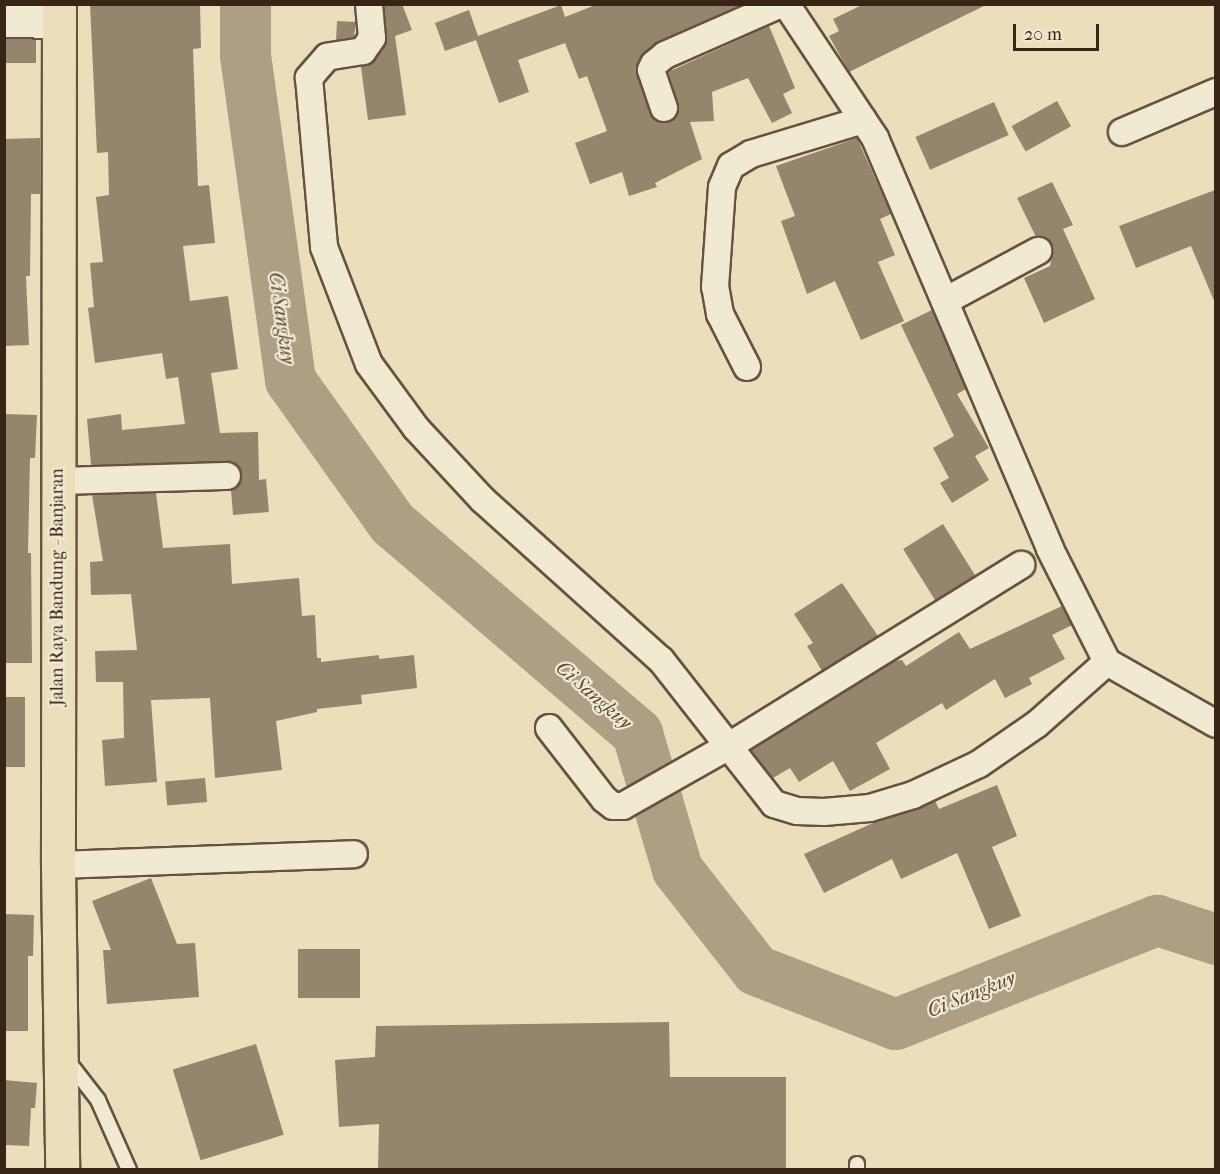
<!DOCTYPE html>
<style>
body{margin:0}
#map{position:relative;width:1220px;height:1174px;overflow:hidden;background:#eadebb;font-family:"IM FELL French Canon",serif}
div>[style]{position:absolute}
.river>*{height:51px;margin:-25.5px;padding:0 25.5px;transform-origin:25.5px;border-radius:25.5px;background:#ad9f83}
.building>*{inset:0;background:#95856c;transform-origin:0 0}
.roads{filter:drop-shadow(2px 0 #64533f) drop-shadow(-2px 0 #64533f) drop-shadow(0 2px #64533f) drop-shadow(0 -2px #64533f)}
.lane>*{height:14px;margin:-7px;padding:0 7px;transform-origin:7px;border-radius:7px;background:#f1ead3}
.street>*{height:26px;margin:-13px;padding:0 13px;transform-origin:13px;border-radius:13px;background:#f1ead3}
.secondary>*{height:33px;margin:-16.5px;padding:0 16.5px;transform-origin:16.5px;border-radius:16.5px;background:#f1ead3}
.primary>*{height:33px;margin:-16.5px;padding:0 16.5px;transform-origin:16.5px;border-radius:16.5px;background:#eadebb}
span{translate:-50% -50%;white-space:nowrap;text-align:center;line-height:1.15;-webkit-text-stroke:4.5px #f1ead3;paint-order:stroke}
.street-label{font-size:18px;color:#382516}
.water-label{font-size:20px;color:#5b4a37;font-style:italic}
.frame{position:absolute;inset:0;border:6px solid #382516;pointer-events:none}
.scale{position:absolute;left:1013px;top:24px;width:86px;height:27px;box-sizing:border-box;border:3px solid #382516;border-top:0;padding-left:8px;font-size:18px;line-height:21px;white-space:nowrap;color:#382516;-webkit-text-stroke:4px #f1ead3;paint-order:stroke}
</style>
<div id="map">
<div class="river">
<i style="left:245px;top:4px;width:51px;rotate:90deg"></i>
<i style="left:245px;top:55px;width:328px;rotate:82.1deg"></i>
<i style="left:290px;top:380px;width:176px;rotate:54.5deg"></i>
<i style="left:392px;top:523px;width:323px;rotate:40.6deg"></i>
<i style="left:637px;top:733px;width:142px;rotate:73.6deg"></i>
<i style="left:677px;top:869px;width:128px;rotate:52deg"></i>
<i style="left:756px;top:970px;width:149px;rotate:21.2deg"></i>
<i style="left:895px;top:1024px;width:282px;rotate:-21.7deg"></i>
<i style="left:1157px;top:920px;width:62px;rotate:17.9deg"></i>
</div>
<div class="building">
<i style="clip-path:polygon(90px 4px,200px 4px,201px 48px,193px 49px,198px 186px,209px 185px,215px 243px,183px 246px,190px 301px,228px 296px,238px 369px,211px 373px,220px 433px,258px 432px,259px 480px,266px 479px,269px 512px,233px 515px,231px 490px,242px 476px,234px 463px,91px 465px,87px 419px,121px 414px,122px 430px,185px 424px,178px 377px,166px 379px,162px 353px,95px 363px,88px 308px,94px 307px,90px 263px,103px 262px,96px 197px,109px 195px,108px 152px,97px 153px)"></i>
<i style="clip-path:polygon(384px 4px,402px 4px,412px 30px,395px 36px,406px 115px,368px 120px,361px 67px,371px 63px,385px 46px)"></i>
<i style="clip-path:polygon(598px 4px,743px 4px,659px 41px,641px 57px,637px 74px,655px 120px,668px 122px,679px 111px,668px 72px,769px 26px,795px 88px,783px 94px,792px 113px,772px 123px,748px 78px,712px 92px,714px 121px,690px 122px,702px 159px,655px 183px,657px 187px,629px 196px,622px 172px,590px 184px,575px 143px,607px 131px,587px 76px,579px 79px,565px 43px,518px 60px,529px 92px,499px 103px,476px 40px,445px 51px,435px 23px,469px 10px,478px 36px,561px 5px,565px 17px)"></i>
<i style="clip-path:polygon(864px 4px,988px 4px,849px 72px,829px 36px,839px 31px,833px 19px)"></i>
<i style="clip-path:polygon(337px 21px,356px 22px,354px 37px,336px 40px)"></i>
<i style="left:4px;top:39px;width:32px;height:24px"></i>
<i style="left:1057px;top:101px;width:29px;height:52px;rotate:61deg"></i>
<i style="left:994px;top:102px;width:36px;height:86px;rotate:66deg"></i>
<i style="clip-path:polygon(40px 138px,40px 194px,31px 194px,30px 276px,26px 276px,29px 345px,4px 346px,4px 139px)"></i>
<i style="clip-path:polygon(857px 138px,891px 214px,880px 219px,895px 255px,878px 262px,904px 321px,861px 340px,835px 281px,807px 294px,781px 221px,795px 216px,776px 166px)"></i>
<i style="clip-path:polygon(1052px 182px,1073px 225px,1063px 229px,1095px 299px,1044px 323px,1024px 278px,1050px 266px,1053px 251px,1046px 239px,1036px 237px,1017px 198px)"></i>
<i style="clip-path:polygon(1215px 190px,1215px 303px,1191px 246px,1136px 268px,1119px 226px)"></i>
<i style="clip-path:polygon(932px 310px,966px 389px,957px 394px,989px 448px,975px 456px,989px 480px,952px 503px,940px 483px,949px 478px,933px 448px,954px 436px,901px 325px)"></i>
<i style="clip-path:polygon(4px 414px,37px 415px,35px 458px,30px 458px,28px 553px,31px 553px,32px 663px,4px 663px)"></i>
<i style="clip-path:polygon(156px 493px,163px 548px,230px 544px,232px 584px,299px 578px,302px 616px,315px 615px,317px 658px,321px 658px,321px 662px,379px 655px,379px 659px,414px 655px,417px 688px,361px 695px,362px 704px,317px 709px,317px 712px,276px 721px,282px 770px,215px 778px,210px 698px,151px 700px,157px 782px,105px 786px,102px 740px,124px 738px,123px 682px,96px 682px,95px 651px,137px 650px,131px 594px,91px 595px,90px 562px,103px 561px,92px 495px)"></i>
<i style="left:943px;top:524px;width:61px;height:47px;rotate:58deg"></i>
<i style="clip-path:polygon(842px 583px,878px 636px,822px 671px,807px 646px,813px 643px,794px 614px)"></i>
<i style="clip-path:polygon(1062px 606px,1072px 625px,1052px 635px,1065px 659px,1029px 678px,1032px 684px,1005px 698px,995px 679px,946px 710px,942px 703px,876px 743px,890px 769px,850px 791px,833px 761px,799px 782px,790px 768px,773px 778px,751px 750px,894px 661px,902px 660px,906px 666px,959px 632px,970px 649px)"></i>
<i style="left:4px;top:697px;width:21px;height:70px"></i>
<i style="left:205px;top:778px;width:24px;height:40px;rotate:85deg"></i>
<i style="clip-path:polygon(997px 785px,1017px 836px,992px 847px,1021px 916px,989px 929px,957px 853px,901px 879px,892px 859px,824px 893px,804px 854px,873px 823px,935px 801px,939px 809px)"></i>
<i style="clip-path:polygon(151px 878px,177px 944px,195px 943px,199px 997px,107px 1004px,103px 950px,111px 950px,92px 901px)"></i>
<i style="clip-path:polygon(4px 914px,34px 915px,33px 956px,28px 956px,28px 1031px,4px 1031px)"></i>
<i style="left:360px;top:949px;width:49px;height:62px;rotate:90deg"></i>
<i style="clip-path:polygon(669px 1022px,670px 1077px,786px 1077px,786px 1170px,378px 1170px,379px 1124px,339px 1127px,335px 1060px,375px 1057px,376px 1026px)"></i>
<i style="left:256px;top:1044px;width:95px;height:87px;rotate:73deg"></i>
<i style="clip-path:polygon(4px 1080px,37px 1083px,35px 1108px,31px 1108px,29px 1146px,4px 1145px)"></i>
</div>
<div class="roads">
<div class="lane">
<i style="left:67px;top:1060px;width:51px;rotate:52.2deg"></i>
<i style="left:98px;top:1100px;width:77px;rotate:66.1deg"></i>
<i style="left:857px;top:1170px;width:6px;rotate:-90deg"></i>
</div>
<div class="street">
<i style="left:369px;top:4px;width:34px;rotate:85deg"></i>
<i style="left:372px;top:38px;width:16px;rotate:125deg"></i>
<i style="left:363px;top:51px;width:36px;rotate:171deg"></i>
<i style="left:327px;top:57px;width:28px;rotate:131deg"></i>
<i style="left:309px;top:78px;width:170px;rotate:84.9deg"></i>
<i style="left:324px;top:247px;width:125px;rotate:69deg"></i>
<i style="left:369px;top:364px;width:79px;rotate:53.7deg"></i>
<i style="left:416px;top:428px;width:98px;rotate:47.1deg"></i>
<i style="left:483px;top:500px;width:239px;rotate:42deg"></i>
<i style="left:661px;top:660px;width:183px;rotate:51.9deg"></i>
<i style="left:774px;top:804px;width:24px;rotate:17deg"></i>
<i style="left:797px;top:811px;width:27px;rotate:2deg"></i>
<i style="left:824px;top:812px;width:46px;rotate:-5deg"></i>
<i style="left:870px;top:808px;width:45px;rotate:-16.8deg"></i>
<i style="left:913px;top:795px;width:73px;rotate:-25.2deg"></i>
<i style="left:979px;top:764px;width:70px;rotate:-34.6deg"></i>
<i style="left:1037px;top:724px;width:94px;rotate:-41.5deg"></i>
<i style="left:786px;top:4px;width:161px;rotate:56.4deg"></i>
<i style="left:875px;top:138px;width:447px;rotate:66.9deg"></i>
<i style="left:1050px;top:549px;width:127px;rotate:63.2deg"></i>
<i style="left:1107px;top:662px;width:125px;rotate:29.6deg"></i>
<i style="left:664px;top:108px;width:40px;rotate:-108.9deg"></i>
<i style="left:651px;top:70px;width:7px;rotate:-63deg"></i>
<i style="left:654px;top:64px;width:14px;rotate:-39deg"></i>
<i style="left:665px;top:55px;width:127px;rotate:-23.7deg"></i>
<i style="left:1122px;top:132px;width:102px;rotate:-23.1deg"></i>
<i style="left:945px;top:301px;width:106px;rotate:-28.3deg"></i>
<i style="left:747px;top:367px;width:59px;rotate:-117deg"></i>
<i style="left:720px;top:314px;width:27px;rotate:-100deg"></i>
<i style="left:715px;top:287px;width:100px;rotate:-86deg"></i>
<i style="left:722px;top:187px;width:23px;rotate:-67deg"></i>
<i style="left:731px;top:166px;width:23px;rotate:-31deg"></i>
<i style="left:751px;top:154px;width:117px;rotate:-16.9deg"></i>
<i style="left:58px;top:481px;width:169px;rotate:-1.7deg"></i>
<i style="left:549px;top:728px;width:90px;rotate:52.2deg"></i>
<i style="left:604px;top:799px;width:11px;rotate:38deg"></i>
<i style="left:613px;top:806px;width:10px"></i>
<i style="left:623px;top:806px;width:122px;rotate:-29.5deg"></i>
<i style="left:729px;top:746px;width:344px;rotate:-31.8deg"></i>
<i style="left:58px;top:865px;width:296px;rotate:-2.1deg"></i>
</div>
<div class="secondary">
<i style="left:4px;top:20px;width:55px;rotate:1deg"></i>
</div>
<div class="primary">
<i style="left:59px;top:4px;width:861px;rotate:90.07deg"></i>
<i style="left:58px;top:865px;width:305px;rotate:89.2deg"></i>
</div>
</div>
<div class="street-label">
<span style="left:58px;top:587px;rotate:-90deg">Jalan Raya Bandung - Banjaran</span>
</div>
<div class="water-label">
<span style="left:282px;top:318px;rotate:82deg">Ci Sangkuy</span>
<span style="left:594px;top:695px;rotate:41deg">Ci Sangkuy</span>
<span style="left:971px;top:994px;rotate:-22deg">Ci Sangkuy</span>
</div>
<div class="frame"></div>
<div class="scale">20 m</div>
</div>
